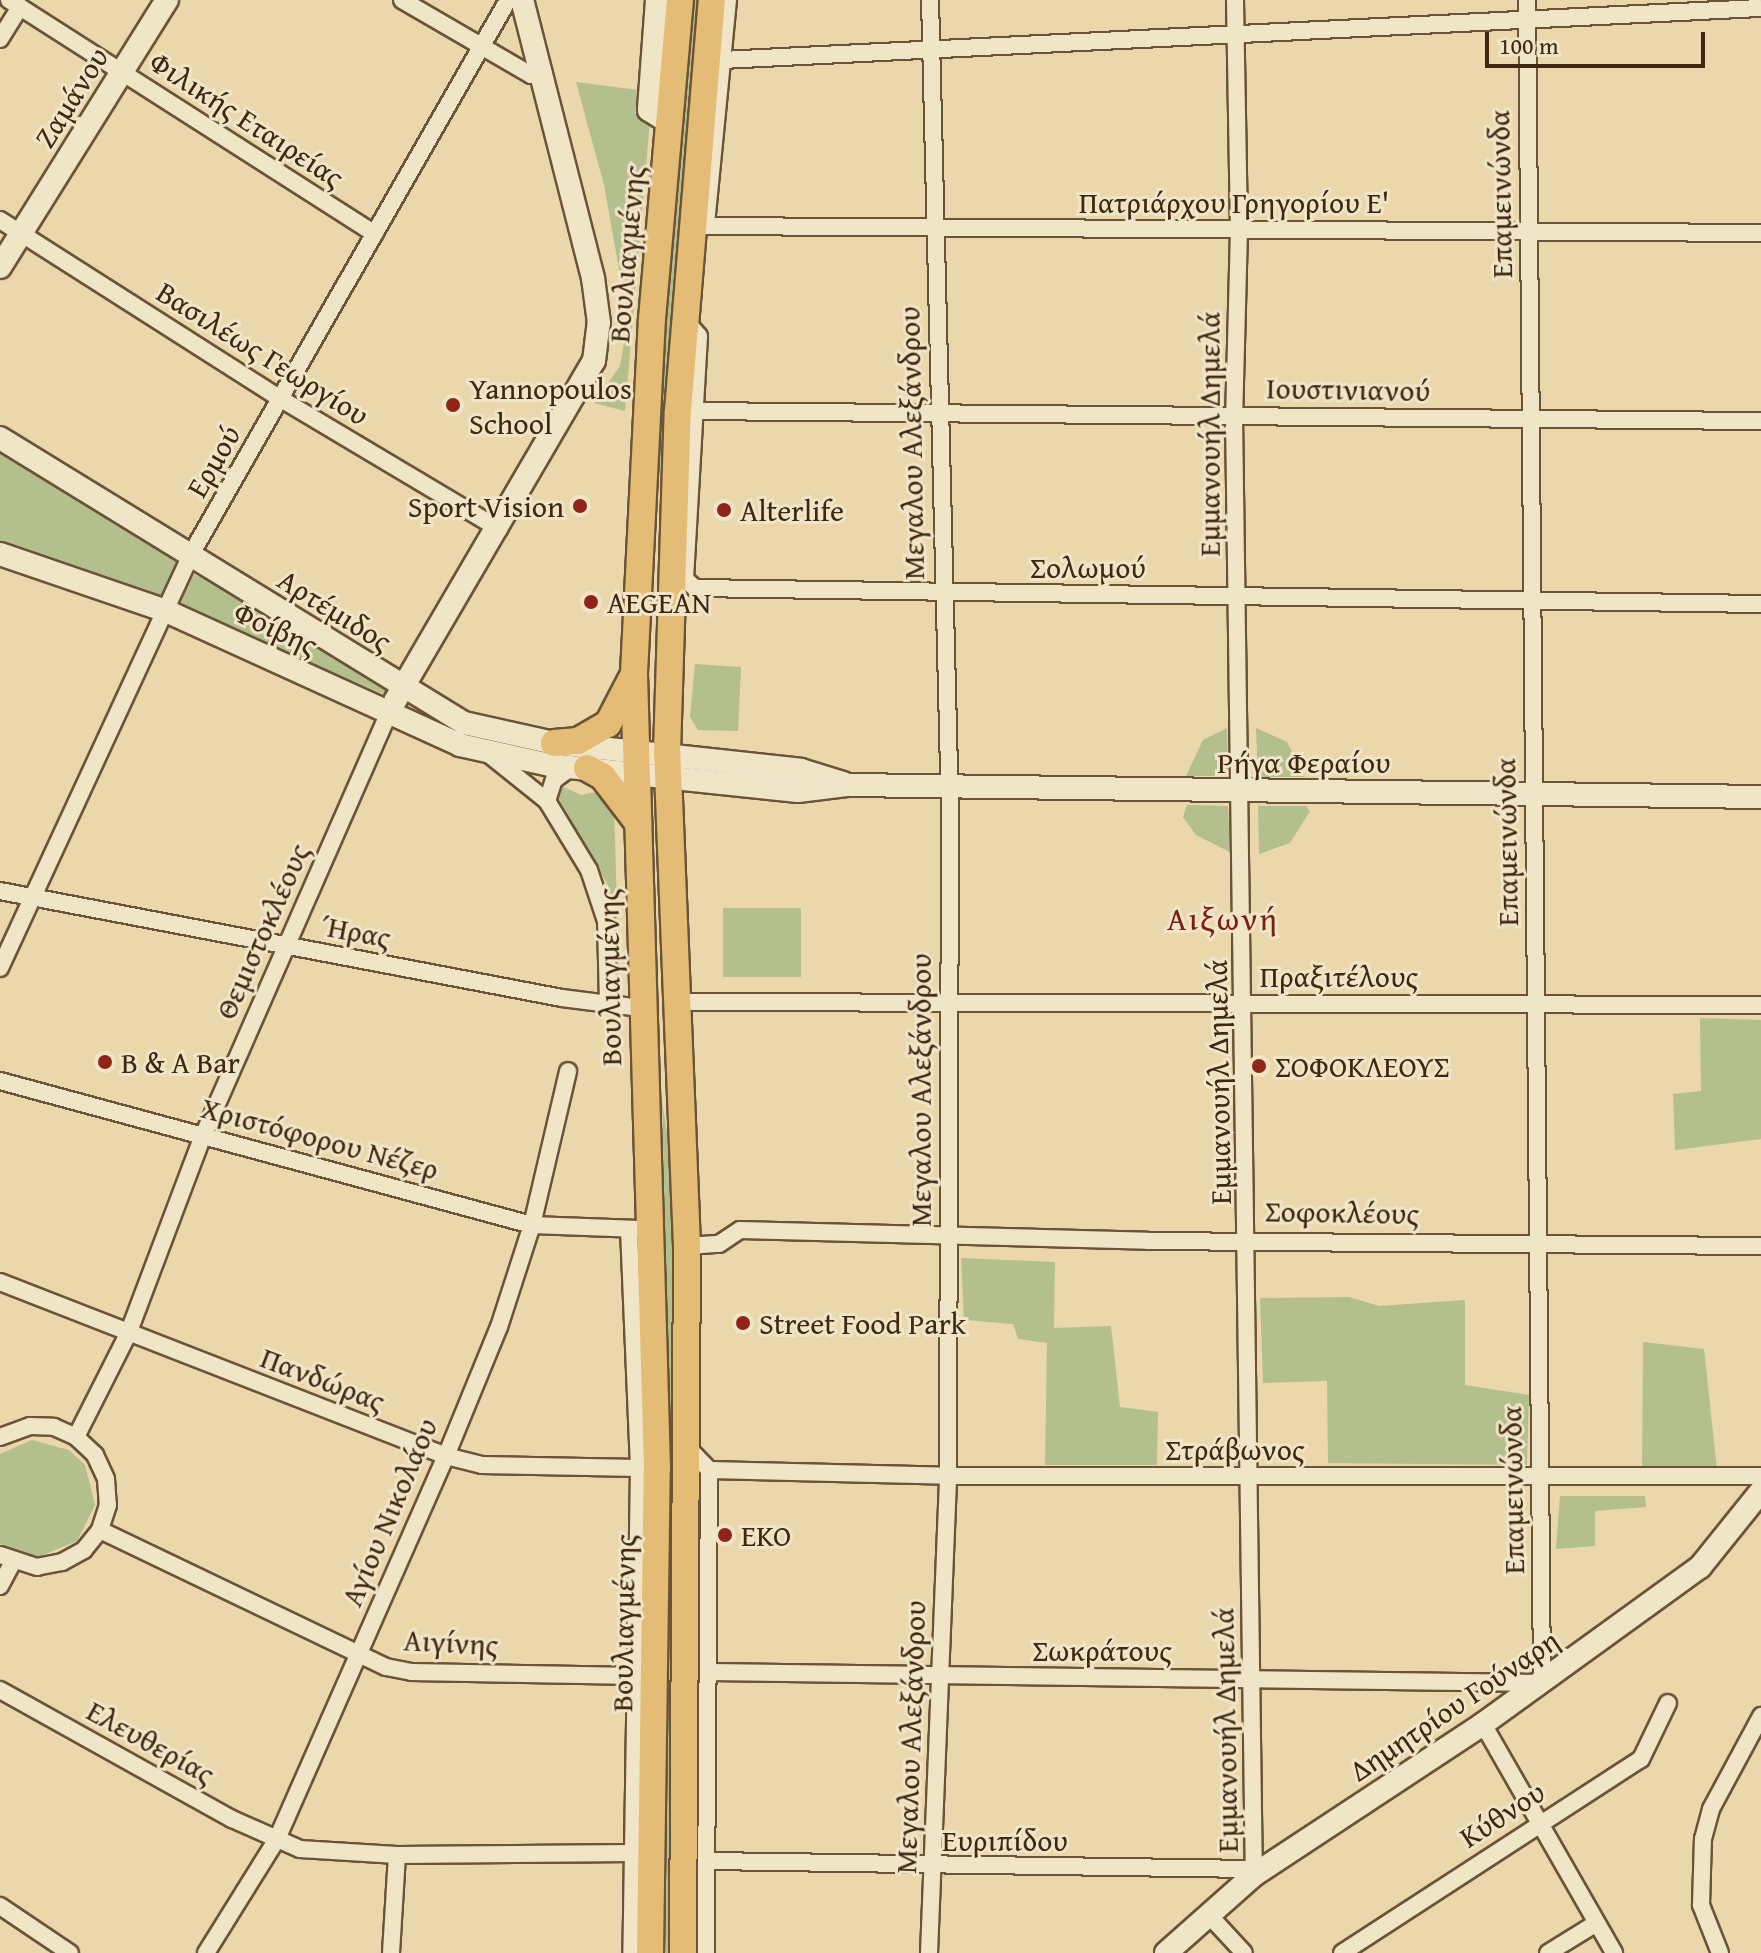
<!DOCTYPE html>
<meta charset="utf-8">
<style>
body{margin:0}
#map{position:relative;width:1761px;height:1953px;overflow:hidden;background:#ead7ab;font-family:"Gentium Book Plus",serif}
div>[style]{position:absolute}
.green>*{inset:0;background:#b3bf8c;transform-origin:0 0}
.roads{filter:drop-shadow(2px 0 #6a5337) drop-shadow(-2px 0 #6a5337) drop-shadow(0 2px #6a5337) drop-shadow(0 -2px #6a5337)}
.street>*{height:16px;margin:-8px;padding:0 8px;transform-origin:8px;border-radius:8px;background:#f1e5c8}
.secondary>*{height:22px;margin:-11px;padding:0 11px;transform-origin:11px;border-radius:11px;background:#f1e5c8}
.primary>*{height:26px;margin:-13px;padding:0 13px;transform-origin:13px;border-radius:13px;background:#e5bc76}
.dots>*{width:22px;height:22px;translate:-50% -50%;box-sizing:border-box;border:4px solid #f1e5c8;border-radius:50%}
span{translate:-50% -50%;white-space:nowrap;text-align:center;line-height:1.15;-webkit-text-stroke:6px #f1e5c8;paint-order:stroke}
.street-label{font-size:30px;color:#402710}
.poi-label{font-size:30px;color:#402710}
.left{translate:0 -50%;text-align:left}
.right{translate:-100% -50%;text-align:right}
.neighbourhood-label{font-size:32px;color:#7a1f14;letter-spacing:2px}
.scale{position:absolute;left:1485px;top:32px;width:220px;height:36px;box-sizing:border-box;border:4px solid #402710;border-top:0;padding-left:10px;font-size:24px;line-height:28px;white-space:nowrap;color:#402710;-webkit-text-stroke:6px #f1e5c8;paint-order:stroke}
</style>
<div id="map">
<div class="green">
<i style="clip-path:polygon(692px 0,699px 0,660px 473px,660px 341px)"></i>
<i style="clip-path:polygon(576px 82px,638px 90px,635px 114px,650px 120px,625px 411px,594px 403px,620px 366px,628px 319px,604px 185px)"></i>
<i style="clip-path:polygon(0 444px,180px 556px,159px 599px,0 543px)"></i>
<i style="clip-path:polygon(194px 575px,210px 579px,386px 689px,386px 695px,184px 609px,179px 605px)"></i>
<i style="clip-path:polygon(695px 664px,741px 667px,738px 731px,698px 730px,690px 717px)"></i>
<i style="clip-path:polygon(1227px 728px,1228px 776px,1186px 776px,1203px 740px)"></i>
<i style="clip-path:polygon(1256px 728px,1287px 742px,1305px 777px,1258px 777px)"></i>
<i style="clip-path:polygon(559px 785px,581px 795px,601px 791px,614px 811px,620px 999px,615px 993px,610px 889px,558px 797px)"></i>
<i style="clip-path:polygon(1187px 805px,1228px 806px,1230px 852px,1196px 835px,1183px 817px)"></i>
<i style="clip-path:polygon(1258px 806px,1306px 806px,1310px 811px,1290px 843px,1259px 854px)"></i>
<i style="left:723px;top:908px;width:78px;height:69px"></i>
<i style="clip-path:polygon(1700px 1018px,1761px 1020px,1761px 1139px,1675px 1150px,1673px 1094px,1701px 1091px)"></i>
<i style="clip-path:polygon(662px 1101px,671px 1158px,676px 1306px,671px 1953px,664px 1953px,670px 1436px)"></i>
<i style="clip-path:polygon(961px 1258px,1055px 1262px,1054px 1328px,1111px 1326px,1120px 1407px,1158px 1412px,1157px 1465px,1045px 1465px,1047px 1343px,1018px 1339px,1013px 1324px,964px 1320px)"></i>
<i style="clip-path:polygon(1349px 1297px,1379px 1306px,1465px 1300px,1465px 1385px,1529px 1395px,1527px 1465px,1328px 1463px,1327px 1381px,1263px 1383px,1260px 1298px)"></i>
<i style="clip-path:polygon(1643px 1342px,1704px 1349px,1717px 1470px,1642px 1470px)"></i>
<i style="clip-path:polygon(32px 1440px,69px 1450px,85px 1465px,95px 1505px,77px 1541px,38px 1557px,0 1544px,0 1454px)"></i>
<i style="clip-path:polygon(1560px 1496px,1645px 1496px,1646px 1507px,1595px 1511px,1595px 1546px,1556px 1549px)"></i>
</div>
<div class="roads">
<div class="street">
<i style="left:9px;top:0;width:434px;rotate:32.6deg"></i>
<i style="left:402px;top:0;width:149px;rotate:30.2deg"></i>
<i style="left:531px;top:75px;width:13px;rotate:-9deg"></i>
<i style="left:728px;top:0;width:227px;rotate:95.6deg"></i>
<i style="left:706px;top:226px;width:1055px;rotate:0.38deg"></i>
<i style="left:1235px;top:0;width:230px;rotate:89deg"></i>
<i style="left:1239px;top:230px;width:185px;rotate:91.5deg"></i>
<i style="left:1234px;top:415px;width:1460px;rotate:89.22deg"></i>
<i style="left:0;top:39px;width:38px;rotate:-58deg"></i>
<i style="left:722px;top:60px;width:1040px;rotate:-2.87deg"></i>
<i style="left:0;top:220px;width:333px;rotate:32.5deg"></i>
<i style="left:281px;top:399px;width:254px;rotate:30.8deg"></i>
<i style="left:685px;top:320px;width:21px;rotate:49deg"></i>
<i style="left:699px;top:336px;width:243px;rotate:93.3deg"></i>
<i style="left:685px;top:579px;width:13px;rotate:42deg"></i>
<i style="left:695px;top:588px;width:1066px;rotate:0.86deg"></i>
<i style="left:694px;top:411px;width:1067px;rotate:0.54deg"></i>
<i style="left:491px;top:756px;width:72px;rotate:38.8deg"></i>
<i style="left:547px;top:801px;width:81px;rotate:58.7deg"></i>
<i style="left:589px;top:870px;width:54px;rotate:71.6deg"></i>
<i style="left:606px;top:921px;width:83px;rotate:88.6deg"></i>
<i style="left:547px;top:801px;width:22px;rotate:-72deg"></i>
<i style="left:554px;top:780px;width:22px;rotate:-36deg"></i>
<i style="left:0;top:891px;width:572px;rotate:10.78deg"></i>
<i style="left:562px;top:998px;width:79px;rotate:7.3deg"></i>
<i style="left:0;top:968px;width:454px;rotate:-65.2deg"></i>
<i style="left:190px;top:556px;width:641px;rotate:-60.23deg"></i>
<i style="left:677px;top:1002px;width:1084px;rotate:0.16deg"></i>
<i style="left:0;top:1081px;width:551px;rotate:15.15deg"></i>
<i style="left:532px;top:1225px;width:107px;rotate:2.1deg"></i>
<i style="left:629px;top:1229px;width:239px;rotate:87.6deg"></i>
<i style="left:639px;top:1468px;width:485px;rotate:90.9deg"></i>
<i style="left:687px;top:1246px;width:32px;rotate:-4deg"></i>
<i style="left:719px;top:1244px;width:25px;rotate:-34deg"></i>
<i style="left:740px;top:1230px;width:408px;rotate:1.5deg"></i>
<i style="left:1148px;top:1241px;width:613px;rotate:0.47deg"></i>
<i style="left:0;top:1282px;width:479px;rotate:21.3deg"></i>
<i style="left:446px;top:1456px;width:37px;rotate:14deg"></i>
<i style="left:482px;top:1465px;width:157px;rotate:1.1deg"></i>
<i style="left:0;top:1437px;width:32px;rotate:-20deg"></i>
<i style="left:30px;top:1426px;width:24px;rotate:2deg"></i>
<i style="left:54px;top:1427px;width:24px;rotate:24deg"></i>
<i style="left:76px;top:1437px;width:26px;rotate:43deg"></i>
<i style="left:95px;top:1455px;width:26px;rotate:65deg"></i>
<i style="left:106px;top:1479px;width:26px;rotate:86deg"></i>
<i style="left:108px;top:1505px;width:26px;rotate:108deg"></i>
<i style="left:100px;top:1530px;width:26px;rotate:129deg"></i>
<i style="left:84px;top:1550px;width:25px;rotate:151deg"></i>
<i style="left:62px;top:1562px;width:25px;rotate:169deg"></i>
<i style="left:37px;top:1567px;width:39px;rotate:-162deg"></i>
<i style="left:76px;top:1437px;width:115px;rotate:-63.2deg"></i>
<i style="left:128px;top:1334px;width:212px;rotate:-69.3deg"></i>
<i style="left:203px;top:1136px;width:463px;rotate:-66.3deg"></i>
<i style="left:690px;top:1450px;width:28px;rotate:46deg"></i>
<i style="left:709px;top:1470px;width:483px;rotate:90.4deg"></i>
<i style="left:709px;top:1470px;width:239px;rotate:1.4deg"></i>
<i style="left:948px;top:1476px;width:813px"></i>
<i style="left:100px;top:1530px;width:317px;rotate:25.6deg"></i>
<i style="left:386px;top:1667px;width:25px;rotate:11deg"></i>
<i style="left:411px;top:1672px;width:226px;rotate:1deg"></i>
<i style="left:0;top:1586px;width:27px;rotate:-62deg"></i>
<i style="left:710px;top:1672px;width:832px;rotate:0.76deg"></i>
<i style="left:1542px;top:1683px;width:1683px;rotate:-90.51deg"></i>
<i style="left:0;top:1690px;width:265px;rotate:29.1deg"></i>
<i style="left:232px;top:1819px;width:74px;rotate:23.8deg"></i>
<i style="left:300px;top:1849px;width:97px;rotate:3.5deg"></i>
<i style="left:397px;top:1855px;width:236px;rotate:-0.5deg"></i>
<i style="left:1483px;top:1724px;width:264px;rotate:60.2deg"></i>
<i style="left:707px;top:1861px;width:547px;rotate:0.84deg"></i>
<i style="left:0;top:1906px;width:84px;rotate:33.9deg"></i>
<i style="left:1207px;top:1913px;width:54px;rotate:47.2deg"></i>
<i style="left:206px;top:1953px;width:134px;rotate:-58.1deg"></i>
<i style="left:277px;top:1839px;width:419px;rotate:-66.2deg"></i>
<i style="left:446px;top:1456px;width:139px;rotate:-67.7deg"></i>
<i style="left:499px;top:1327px;width:107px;rotate:-72.1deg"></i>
<i style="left:532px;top:1225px;width:158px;rotate:-76.8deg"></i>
<i style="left:391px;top:1953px;width:98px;rotate:-86.5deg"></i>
<i style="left:929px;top:1953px;width:477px;rotate:-87.7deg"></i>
<i style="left:948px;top:1476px;width:665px;rotate:-89.83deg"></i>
<i style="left:950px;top:811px;width:811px;rotate:-91.41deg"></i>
<i style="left:1342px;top:1953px;width:356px;rotate:-33deg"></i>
<i style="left:1641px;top:1759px;width:62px;rotate:-64.3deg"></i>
<i style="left:1548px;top:1953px;width:55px;rotate:-31.7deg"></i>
<i style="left:1720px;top:1953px;width:52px;rotate:-111.6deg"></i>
<i style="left:1701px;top:1905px;width:66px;rotate:-88.3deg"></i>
<i style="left:1703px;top:1839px;width:31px;rotate:-75deg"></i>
<i style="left:1711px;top:1809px;width:106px;rotate:-61.7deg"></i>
</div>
<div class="secondary">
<i style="left:657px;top:0;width:110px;rotate:94.2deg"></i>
<i style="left:649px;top:110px;width:25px;rotate:32deg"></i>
<i style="left:0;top:267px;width:315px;rotate:-58deg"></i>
<i style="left:0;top:438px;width:545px;rotate:31.56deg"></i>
<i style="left:464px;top:723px;width:92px;rotate:12.5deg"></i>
<i style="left:554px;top:743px;width:248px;rotate:6.2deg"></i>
<i style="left:801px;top:770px;width:44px;rotate:17.2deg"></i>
<i style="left:0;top:554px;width:173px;rotate:18.9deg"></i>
<i style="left:164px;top:610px;width:325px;rotate:24.5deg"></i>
<i style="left:460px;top:745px;width:92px;rotate:12.5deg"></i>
<i style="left:550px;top:765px;width:249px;rotate:6deg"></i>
<i style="left:798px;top:791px;width:49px;rotate:-7deg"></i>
<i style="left:847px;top:785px;width:914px;rotate:0.75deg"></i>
<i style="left:395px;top:701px;width:394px;rotate:-59.7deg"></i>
<i style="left:594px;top:361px;width:38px;rotate:-83deg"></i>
<i style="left:599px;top:323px;width:45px;rotate:-97.6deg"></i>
<i style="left:593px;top:278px;width:287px;rotate:-104.3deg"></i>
<i style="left:1166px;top:1953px;width:118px;rotate:-41.6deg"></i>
<i style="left:1254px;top:1875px;width:274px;rotate:-33.4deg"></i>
<i style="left:1483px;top:1724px;width:268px;rotate:-35.9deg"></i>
<i style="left:1700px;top:1567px;width:97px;rotate:-51.2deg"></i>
</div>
<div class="primary">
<i style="left:554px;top:743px;width:24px;rotate:-5deg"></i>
<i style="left:578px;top:741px;width:34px;rotate:-30deg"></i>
<i style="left:608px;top:724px;width:54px;rotate:-62.5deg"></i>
<i style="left:587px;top:768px;width:18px;rotate:29deg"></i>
<i style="left:603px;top:777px;width:58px;rotate:52.7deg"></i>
<i style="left:650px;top:1953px;width:485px;rotate:-89.2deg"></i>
<i style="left:657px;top:1468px;width:795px;rotate:-91.66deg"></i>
<i style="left:634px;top:673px;width:354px;rotate:-87.1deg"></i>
<i style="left:652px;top:319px;width:320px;rotate:-85deg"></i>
<i style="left:683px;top:1953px;width:707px;rotate:-89.68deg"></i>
<i style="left:687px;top:1246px;width:494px;rotate:-92.3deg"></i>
<i style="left:667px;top:752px;width:341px;rotate:-88.2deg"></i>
<i style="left:678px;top:411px;width:412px;rotate:-85.3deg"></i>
</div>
</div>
<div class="dots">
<i style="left:453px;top:405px;background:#8f2418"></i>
<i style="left:580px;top:506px;background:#8f2418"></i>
<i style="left:724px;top:510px;background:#8f2418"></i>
<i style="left:591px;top:602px;background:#8f2418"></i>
<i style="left:105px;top:1062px;background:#8f2418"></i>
<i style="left:1259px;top:1066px;background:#8f2418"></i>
<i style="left:743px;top:1323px;background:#8f2418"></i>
<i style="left:725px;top:1535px;background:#8f2418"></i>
</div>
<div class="street-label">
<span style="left:71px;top:97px;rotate:-58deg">Ζαμάνου</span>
<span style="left:247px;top:119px;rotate:33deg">Φιλικής Εταιρείας</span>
<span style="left:1500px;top:194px;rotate:-91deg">Επαμεινώνδα</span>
<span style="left:1234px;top:202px">Πατριάρχου Γρηγορίου E'</span>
<span style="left:626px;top:254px;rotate:-85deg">Βουλιαγμένης</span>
<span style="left:263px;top:353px;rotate:32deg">Βασιλέως Γεωργίου</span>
<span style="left:1348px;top:389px;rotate:1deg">Ιουστινιανού</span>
<span style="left:1209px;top:434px;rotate:-90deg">Εμμανουήλ Δημελά</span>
<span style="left:911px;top:443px;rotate:-91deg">Μεγαλου Αλεξάνδρου</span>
<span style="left:213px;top:461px;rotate:-60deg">Ερμού</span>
<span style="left:1088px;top:567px">Σολωμού</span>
<span style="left:335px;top:610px;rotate:32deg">Αρτέμιδος</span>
<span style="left:276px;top:628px;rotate:25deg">Φοίβης</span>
<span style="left:1304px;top:762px">Ρήγα Φεραίου</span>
<span style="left:1506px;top:842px;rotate:-91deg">Επαμεινώνδα</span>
<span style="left:262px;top:931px;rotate:-66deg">Θεμιστοκλέους</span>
<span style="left:356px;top:931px;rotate:11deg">Ήρας</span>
<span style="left:1339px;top:976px">Πραξιτέλους</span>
<span style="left:609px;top:977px;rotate:-91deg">Βουλιαγμένης</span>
<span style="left:1218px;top:1082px;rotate:-91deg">Εμμανουήλ Δημελά</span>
<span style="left:920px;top:1090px;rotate:-90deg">Μεγαλου Αλεξάνδρου</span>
<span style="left:320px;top:1138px;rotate:15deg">Χριστόφορου Νέζερ</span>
<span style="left:1342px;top:1212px;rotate:1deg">Σοφοκλέους</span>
<span style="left:323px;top:1379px;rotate:21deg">Πανδώρας</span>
<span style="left:1235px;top:1449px">Στράβωνος</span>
<span style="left:1512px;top:1490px;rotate:-91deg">Επαμεινώνδα</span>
<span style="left:389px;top:1512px;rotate:-67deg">Αγίου Νικολάου</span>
<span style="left:623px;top:1623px;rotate:-89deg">Βουλιαγμένης</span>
<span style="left:451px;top:1642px;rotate:3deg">Αιγίνης</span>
<span style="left:1102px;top:1650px">Σωκράτους</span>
<span style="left:1454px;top:1705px;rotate:-34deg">Δημητρίου Γούναρη</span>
<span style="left:1225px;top:1730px;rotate:-91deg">Εμμανουήλ Δημελά</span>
<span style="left:910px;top:1737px;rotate:-88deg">Μεγαλου Αλεξάνδρου</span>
<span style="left:151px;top:1742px;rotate:29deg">Ελευθερίας</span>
<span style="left:1502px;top:1814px;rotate:-33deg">Κύθνου</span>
<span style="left:1005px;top:1840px">Ευριπίδου</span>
</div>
<div class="poi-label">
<span class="left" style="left:469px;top:405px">Yannopoulos<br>School</span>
<span class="right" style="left:564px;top:506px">Sport Vision</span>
<span class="left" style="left:740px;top:510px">Alterlife</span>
<span class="left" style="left:607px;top:602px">AEGEAN</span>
<span class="left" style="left:121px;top:1062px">B &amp; A Bar</span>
<span class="left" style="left:1275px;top:1066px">ΣΟΦΟΚΛΕΟΥΣ</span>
<span class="left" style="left:759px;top:1323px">Street Food Park</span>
<span class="left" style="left:741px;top:1535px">EKO</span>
</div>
<div class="neighbourhood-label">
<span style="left:1223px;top:919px">Αιξωνή</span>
</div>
<div class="scale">100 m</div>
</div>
